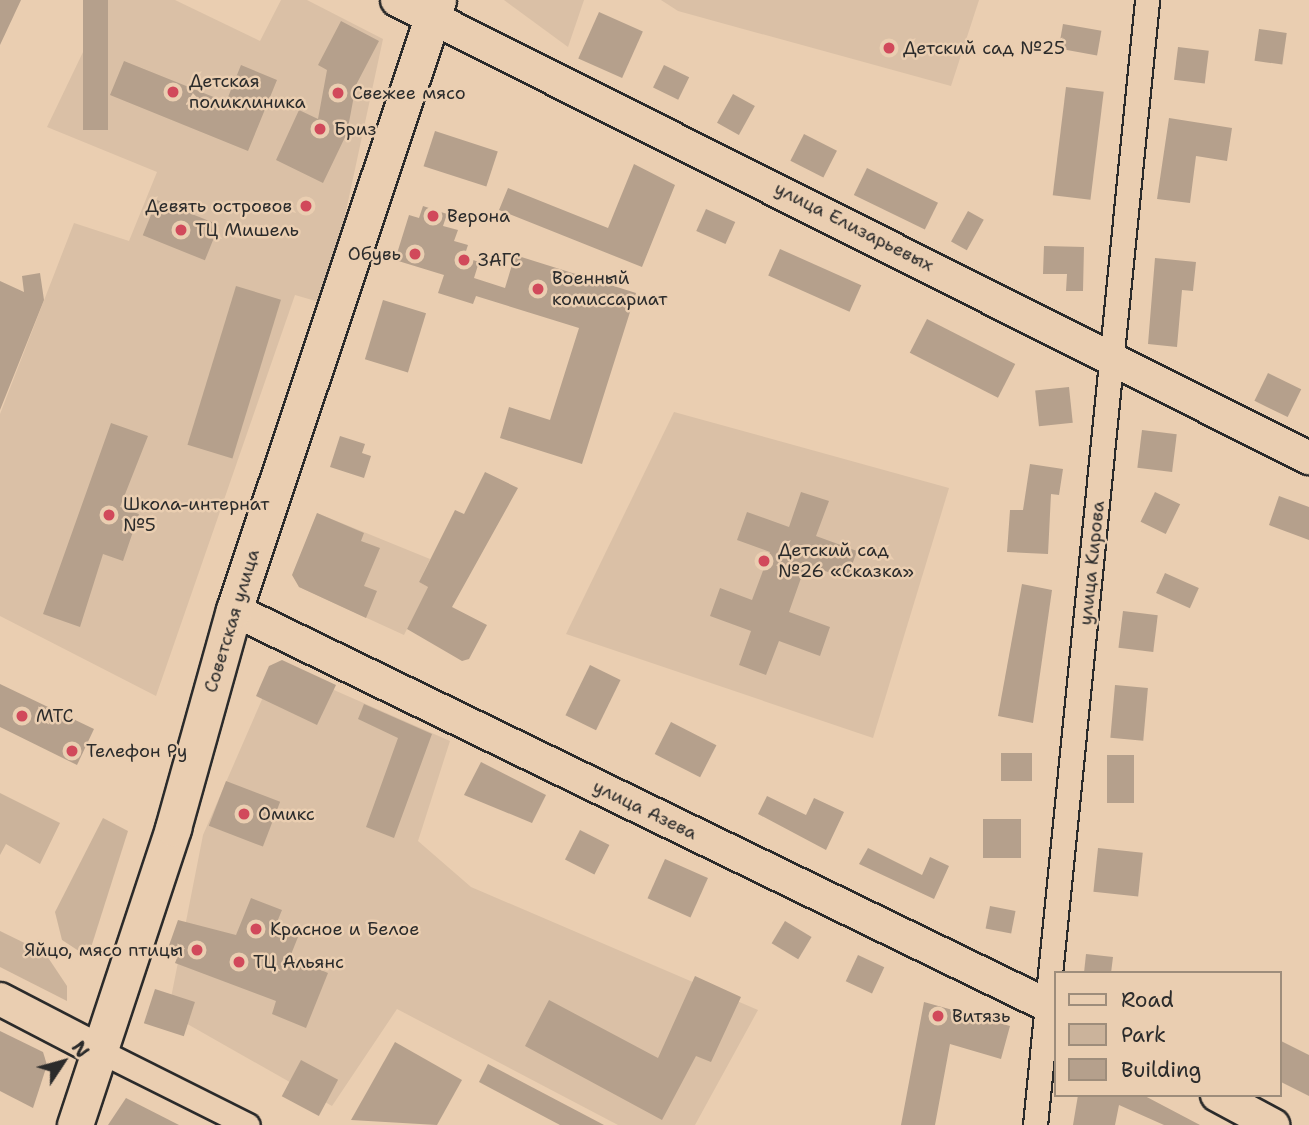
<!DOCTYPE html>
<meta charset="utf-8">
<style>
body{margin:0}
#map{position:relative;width:1309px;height:1125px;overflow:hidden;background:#eaceb1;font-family:"Shantell Sans",sans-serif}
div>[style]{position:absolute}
.built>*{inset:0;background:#dac0a6}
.green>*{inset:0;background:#cbb39b}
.building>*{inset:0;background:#b5a08c;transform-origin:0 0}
.roads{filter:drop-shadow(2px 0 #2b2b2b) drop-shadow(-2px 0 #2b2b2b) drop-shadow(0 2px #2b2b2b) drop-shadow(0 -2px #2b2b2b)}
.street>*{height:23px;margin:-11.5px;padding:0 11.5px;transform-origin:11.5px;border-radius:11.5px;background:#eaceb1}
.secondary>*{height:32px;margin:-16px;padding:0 16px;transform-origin:16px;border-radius:16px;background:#eaceb1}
.primary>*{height:35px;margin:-17.5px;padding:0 17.5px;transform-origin:17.5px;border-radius:17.5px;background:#eaceb1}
.dots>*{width:19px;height:19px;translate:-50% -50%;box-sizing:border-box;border:4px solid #eaceb1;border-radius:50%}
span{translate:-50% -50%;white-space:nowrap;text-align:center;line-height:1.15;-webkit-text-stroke:5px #eaceb1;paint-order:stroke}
.poi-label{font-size:18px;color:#2b2b2b}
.left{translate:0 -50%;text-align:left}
.right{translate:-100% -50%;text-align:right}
.street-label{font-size:18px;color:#2b2b2b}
.legend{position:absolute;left:1054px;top:971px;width:228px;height:126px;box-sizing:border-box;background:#eaceb1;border:2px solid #9e8d7b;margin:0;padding:9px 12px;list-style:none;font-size:21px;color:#2b2b2b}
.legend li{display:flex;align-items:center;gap:14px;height:35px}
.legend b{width:35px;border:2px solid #9e8d7b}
.north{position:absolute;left:28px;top:1027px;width:70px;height:70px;-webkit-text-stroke:5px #eaceb1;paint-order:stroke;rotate:54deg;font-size:19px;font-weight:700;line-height:28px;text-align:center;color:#2b2b2b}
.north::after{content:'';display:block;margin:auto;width:24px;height:32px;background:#2b2b2b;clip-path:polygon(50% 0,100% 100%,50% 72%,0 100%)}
</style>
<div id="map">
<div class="built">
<i style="clip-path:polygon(108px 0,175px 0,260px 41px,281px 0,307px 0,383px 39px,326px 304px,295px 295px,156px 696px,0 616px,0 414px,74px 223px,129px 241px,157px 172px,47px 127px)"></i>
<i style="clip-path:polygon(504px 0,584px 0,568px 47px)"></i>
<i style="clip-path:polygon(661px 0,979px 0,951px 86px,678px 11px)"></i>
<i style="clip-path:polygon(674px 412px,949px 488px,873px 738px,566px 634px)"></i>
<i style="clip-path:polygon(317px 513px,430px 559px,419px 582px,428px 587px,404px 635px,299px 587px,293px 575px)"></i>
<i style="clip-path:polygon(277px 665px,450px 741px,418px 841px,471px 887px,758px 1010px,695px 1125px,618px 1125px,397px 1009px,332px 1106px,168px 1013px,203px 835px)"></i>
</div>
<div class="green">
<i style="clip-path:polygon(0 793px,60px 823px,40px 864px,6px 844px,0 855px)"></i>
<i style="clip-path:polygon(103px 818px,128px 831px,88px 957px,62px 940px,55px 912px)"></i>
<i style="clip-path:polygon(0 931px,45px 953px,67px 986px,67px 1001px,0 967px)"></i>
</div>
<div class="building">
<i style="clip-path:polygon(0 0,21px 0,0 45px)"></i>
<i style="left:83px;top:0;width:25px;height:130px"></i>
<i style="left:599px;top:12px;width:48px;height:51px;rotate:24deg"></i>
<i style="clip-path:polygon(341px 21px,379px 41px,356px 85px,347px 133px,323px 183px,276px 160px,299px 110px,318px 119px,327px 70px,318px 65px)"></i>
<i style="left:1063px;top:24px;width:39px;height:25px;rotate:10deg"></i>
<i style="left:1259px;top:29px;width:28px;height:32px;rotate:8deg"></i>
<i style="left:1178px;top:47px;width:31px;height:33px;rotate:7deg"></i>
<i style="clip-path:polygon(124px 61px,226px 102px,241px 65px,277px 80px,248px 151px,110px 95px)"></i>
<i style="left:664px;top:65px;width:28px;height:25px;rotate:26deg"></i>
<i style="left:1066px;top:87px;width:38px;height:109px;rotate:7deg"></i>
<i style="left:733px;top:94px;width:25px;height:33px;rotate:29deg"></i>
<i style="clip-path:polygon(1169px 118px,1232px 128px,1227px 161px,1196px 156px,1190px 203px,1157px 199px)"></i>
<i style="left:435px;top:131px;width:66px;height:37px;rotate:18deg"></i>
<i style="left:804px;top:134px;width:37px;height:30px;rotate:27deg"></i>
<i style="clip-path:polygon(634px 164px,675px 185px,642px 267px,499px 210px,508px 188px,608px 228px)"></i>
<i style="left:867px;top:168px;width:79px;height:30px;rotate:26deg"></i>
<i style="left:157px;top:200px;width:67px;height:38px;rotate:22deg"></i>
<i style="clip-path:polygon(423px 206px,447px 214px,443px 226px,458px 230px,454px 241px,468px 245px,464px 257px,479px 262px,474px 278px,505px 288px,515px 255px,636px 293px,582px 464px,500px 438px,509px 407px,550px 420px,579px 328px,476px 296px,473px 304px,438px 293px,444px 275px,395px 260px,409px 215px,419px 218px)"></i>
<i style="left:706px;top:209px;width:32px;height:24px;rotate:24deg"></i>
<i style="left:968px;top:211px;width:18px;height:35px;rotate:29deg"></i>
<i style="clip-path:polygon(1044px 246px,1084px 247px,1083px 291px,1066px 291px,1067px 274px,1043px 274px)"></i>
<i style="left:780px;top:249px;width:89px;height:29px;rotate:24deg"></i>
<i style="clip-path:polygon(1155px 258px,1196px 262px,1193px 291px,1182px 290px,1177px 347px,1148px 344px)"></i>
<i style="clip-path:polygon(40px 273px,44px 300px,0 410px,0 281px,24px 292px,22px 276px)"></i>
<i style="left:236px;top:286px;width:47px;height:166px;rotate:17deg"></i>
<i style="left:383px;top:300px;width:45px;height:62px;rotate:17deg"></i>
<i style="left:927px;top:319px;width:99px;height:38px;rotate:27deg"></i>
<i style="left:1268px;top:373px;width:37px;height:31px;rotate:26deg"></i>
<i style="left:1069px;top:387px;width:36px;height:34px;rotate:84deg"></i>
<i style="clip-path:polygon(111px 423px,148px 436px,120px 507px,139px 514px,123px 561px,103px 554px,80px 627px,43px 614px)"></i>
<i style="left:1142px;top:430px;width:35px;height:38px;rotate:7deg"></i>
<i style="clip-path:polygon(340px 436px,365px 444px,362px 453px,371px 456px,364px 478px,330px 467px)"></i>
<i style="clip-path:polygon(1030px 464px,1063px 469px,1059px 495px,1051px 494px,1048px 554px,1007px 552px,1010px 510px,1023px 510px)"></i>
<i style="clip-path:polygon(485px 472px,518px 488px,452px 607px,487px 625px,469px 659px,462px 661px,407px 629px,428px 587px,419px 582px,455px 510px,464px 514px)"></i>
<i style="clip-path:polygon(801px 492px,829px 501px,816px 536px,857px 551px,847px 579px,806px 564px,789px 612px,830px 627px,820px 656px,779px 641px,766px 675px,739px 665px,751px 631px,710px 616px,720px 588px,752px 600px,770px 552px,737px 540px,747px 512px,789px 527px)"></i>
<i style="left:1155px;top:492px;width:28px;height:33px;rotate:26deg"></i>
<i style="clip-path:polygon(1279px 496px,1309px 507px,1309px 540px,1269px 525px)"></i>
<i style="clip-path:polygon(317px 513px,364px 533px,361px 541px,380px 548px,364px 586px,377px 591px,366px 618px,299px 587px,292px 575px)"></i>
<i style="left:1165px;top:573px;width:37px;height:22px;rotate:24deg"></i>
<i style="clip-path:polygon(1022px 584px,1052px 590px,1033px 723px,998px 716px)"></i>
<i style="left:1123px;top:611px;width:35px;height:37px;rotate:7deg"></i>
<i style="clip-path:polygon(282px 660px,336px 685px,317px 725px,256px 696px,269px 666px)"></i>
<i style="left:590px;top:665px;width:34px;height:56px;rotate:26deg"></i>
<i style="clip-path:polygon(0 684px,94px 729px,77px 765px,0 727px)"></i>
<i style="left:1115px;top:685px;width:33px;height:53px;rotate:5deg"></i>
<i style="clip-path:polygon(364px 704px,432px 734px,394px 838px,366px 827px,398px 738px,358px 719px)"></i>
<i style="left:671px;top:722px;width:51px;height:36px;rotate:27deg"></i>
<i style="left:1001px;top:753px;width:31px;height:28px"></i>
<i style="left:1107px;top:755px;width:27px;height:48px"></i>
<i style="clip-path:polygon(481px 762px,546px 795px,532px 823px,464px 795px)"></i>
<i style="left:226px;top:781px;width:58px;height:48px;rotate:21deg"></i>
<i style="clip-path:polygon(767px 796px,806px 815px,814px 798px,844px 812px,826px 850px,758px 814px)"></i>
<i style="left:1021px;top:819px;width:39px;height:38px;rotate:90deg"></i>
<i style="left:580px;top:830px;width:33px;height:33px;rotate:27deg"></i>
<i style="clip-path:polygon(868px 848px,922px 875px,930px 857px,949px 866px,934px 899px,859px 864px)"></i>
<i style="left:1098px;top:848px;width:45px;height:44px;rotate:6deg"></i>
<i style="left:665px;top:859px;width:47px;height:43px;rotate:24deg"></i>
<i style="clip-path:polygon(251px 898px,282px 910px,275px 927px,298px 937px,290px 957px,328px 973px,306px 1028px,272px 1014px,276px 1001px,175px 963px,177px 958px,166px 954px,178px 920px,236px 935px)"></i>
<i style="left:990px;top:906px;width:26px;height:23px;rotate:11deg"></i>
<i style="left:785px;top:921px;width:31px;height:26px;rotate:31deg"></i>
<i style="clip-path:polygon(1086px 954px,1113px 957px,1111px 973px,1084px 973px)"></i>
<i style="left:858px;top:955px;width:29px;height:29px;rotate:25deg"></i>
<i style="clip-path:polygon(695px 976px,741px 997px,711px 1062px,696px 1056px,662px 1120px,525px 1046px,549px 1000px,658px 1058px)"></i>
<i style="left:155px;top:989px;width:42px;height:36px;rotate:18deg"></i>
<i style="clip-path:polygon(924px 1002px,1010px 1026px,1001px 1059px,950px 1044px,935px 1125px,901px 1125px)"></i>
<i style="clip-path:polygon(0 1031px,43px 1052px,47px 1065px,33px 1108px,0 1091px)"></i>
<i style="clip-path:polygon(1279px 1040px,1309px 1055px,1309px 1096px,1279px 1081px)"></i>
<i style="clip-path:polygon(395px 1042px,462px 1080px,437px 1125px,351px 1120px)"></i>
<i style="left:301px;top:1060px;width:42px;height:41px;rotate:28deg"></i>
<i style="clip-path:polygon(488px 1064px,604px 1125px,560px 1125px,479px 1082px)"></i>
<i style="clip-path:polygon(1078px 1095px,1143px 1095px,1200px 1125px,1164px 1125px,1119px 1105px,1115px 1125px,1073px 1125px)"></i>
<i style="clip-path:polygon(126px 1098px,179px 1125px,108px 1125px)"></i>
</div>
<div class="roads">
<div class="street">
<i style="left:100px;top:1051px;width:165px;rotate:26.6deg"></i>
<i style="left:1035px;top:1125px;width:1131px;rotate:-84.31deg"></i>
</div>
<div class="secondary">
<i style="left:397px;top:0;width:1021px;rotate:26.67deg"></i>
<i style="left:234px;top:610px;width:913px;rotate:25.92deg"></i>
<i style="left:0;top:999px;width:113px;rotate:27.5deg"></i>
<i style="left:1217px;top:1095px;width:64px;rotate:28.2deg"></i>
</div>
<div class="primary">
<i style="left:75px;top:1125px;width:313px;rotate:-71.7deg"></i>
<i style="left:173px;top:828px;width:226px;rotate:-74.4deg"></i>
<i style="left:234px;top:610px;width:643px;rotate:-71.51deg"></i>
</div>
</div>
<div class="dots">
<i style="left:889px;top:48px;background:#d1495b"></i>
<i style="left:173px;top:92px;background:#d1495b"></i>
<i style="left:338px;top:93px;background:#d1495b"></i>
<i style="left:320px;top:129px;background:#d1495b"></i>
<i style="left:306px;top:206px;background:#d1495b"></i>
<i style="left:433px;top:216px;background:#d1495b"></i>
<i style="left:181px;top:230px;background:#d1495b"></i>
<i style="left:415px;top:254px;background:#d1495b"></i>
<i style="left:464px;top:260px;background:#d1495b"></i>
<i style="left:538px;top:289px;background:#d1495b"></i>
<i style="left:109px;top:515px;background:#d1495b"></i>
<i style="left:764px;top:561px;background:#d1495b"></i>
<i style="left:22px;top:716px;background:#d1495b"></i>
<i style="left:72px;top:751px;background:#d1495b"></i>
<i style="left:244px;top:814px;background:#d1495b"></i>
<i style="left:256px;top:929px;background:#d1495b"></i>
<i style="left:197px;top:950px;background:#d1495b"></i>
<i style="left:239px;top:962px;background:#d1495b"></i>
<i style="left:938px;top:1016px;background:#d1495b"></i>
</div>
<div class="poi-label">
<span class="left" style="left:903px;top:48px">Детский сад №25</span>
<span class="left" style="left:189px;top:92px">Детская<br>поликлиника</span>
<span class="left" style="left:352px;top:93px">Свежее мясо</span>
<span class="left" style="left:334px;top:129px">Бриз</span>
<span class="right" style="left:292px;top:206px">Девять островов</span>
<span class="left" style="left:447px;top:216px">Верона</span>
<span class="left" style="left:195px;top:230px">ТЦ Мишель</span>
<span class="right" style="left:401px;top:254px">Обувь</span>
<span class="left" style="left:478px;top:260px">ЗАГС</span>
<span class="left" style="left:552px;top:289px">Военный<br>комиссариат</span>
<span class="left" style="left:123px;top:515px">Школа-интернат<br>№5</span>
<span class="left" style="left:778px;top:561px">Детский сад<br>№26 «Сказка»</span>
<span class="left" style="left:36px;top:716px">МТС</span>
<span class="left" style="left:86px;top:751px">Телефон Ру</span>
<span class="left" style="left:258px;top:814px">Омикс</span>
<span class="left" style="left:270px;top:929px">Красное и Белое</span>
<span class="right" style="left:183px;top:950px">Яйцо, мясо птицы</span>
<span class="left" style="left:253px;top:962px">ТЦ Альянс</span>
<span class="left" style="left:952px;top:1016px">Витязь</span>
</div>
<div class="street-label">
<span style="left:854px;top:227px;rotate:27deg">улица Елизарьевых</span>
<span style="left:1092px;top:563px;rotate:-84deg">улица Кирова</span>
<span style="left:232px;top:621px;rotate:-73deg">Советская улица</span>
<span style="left:645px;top:810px;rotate:26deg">улица Азева</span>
</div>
<ul class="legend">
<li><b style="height:9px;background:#eaceb1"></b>Road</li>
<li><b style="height:19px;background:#cbb39b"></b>Park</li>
<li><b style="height:19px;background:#b5a08c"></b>Building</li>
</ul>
<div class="north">N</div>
</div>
